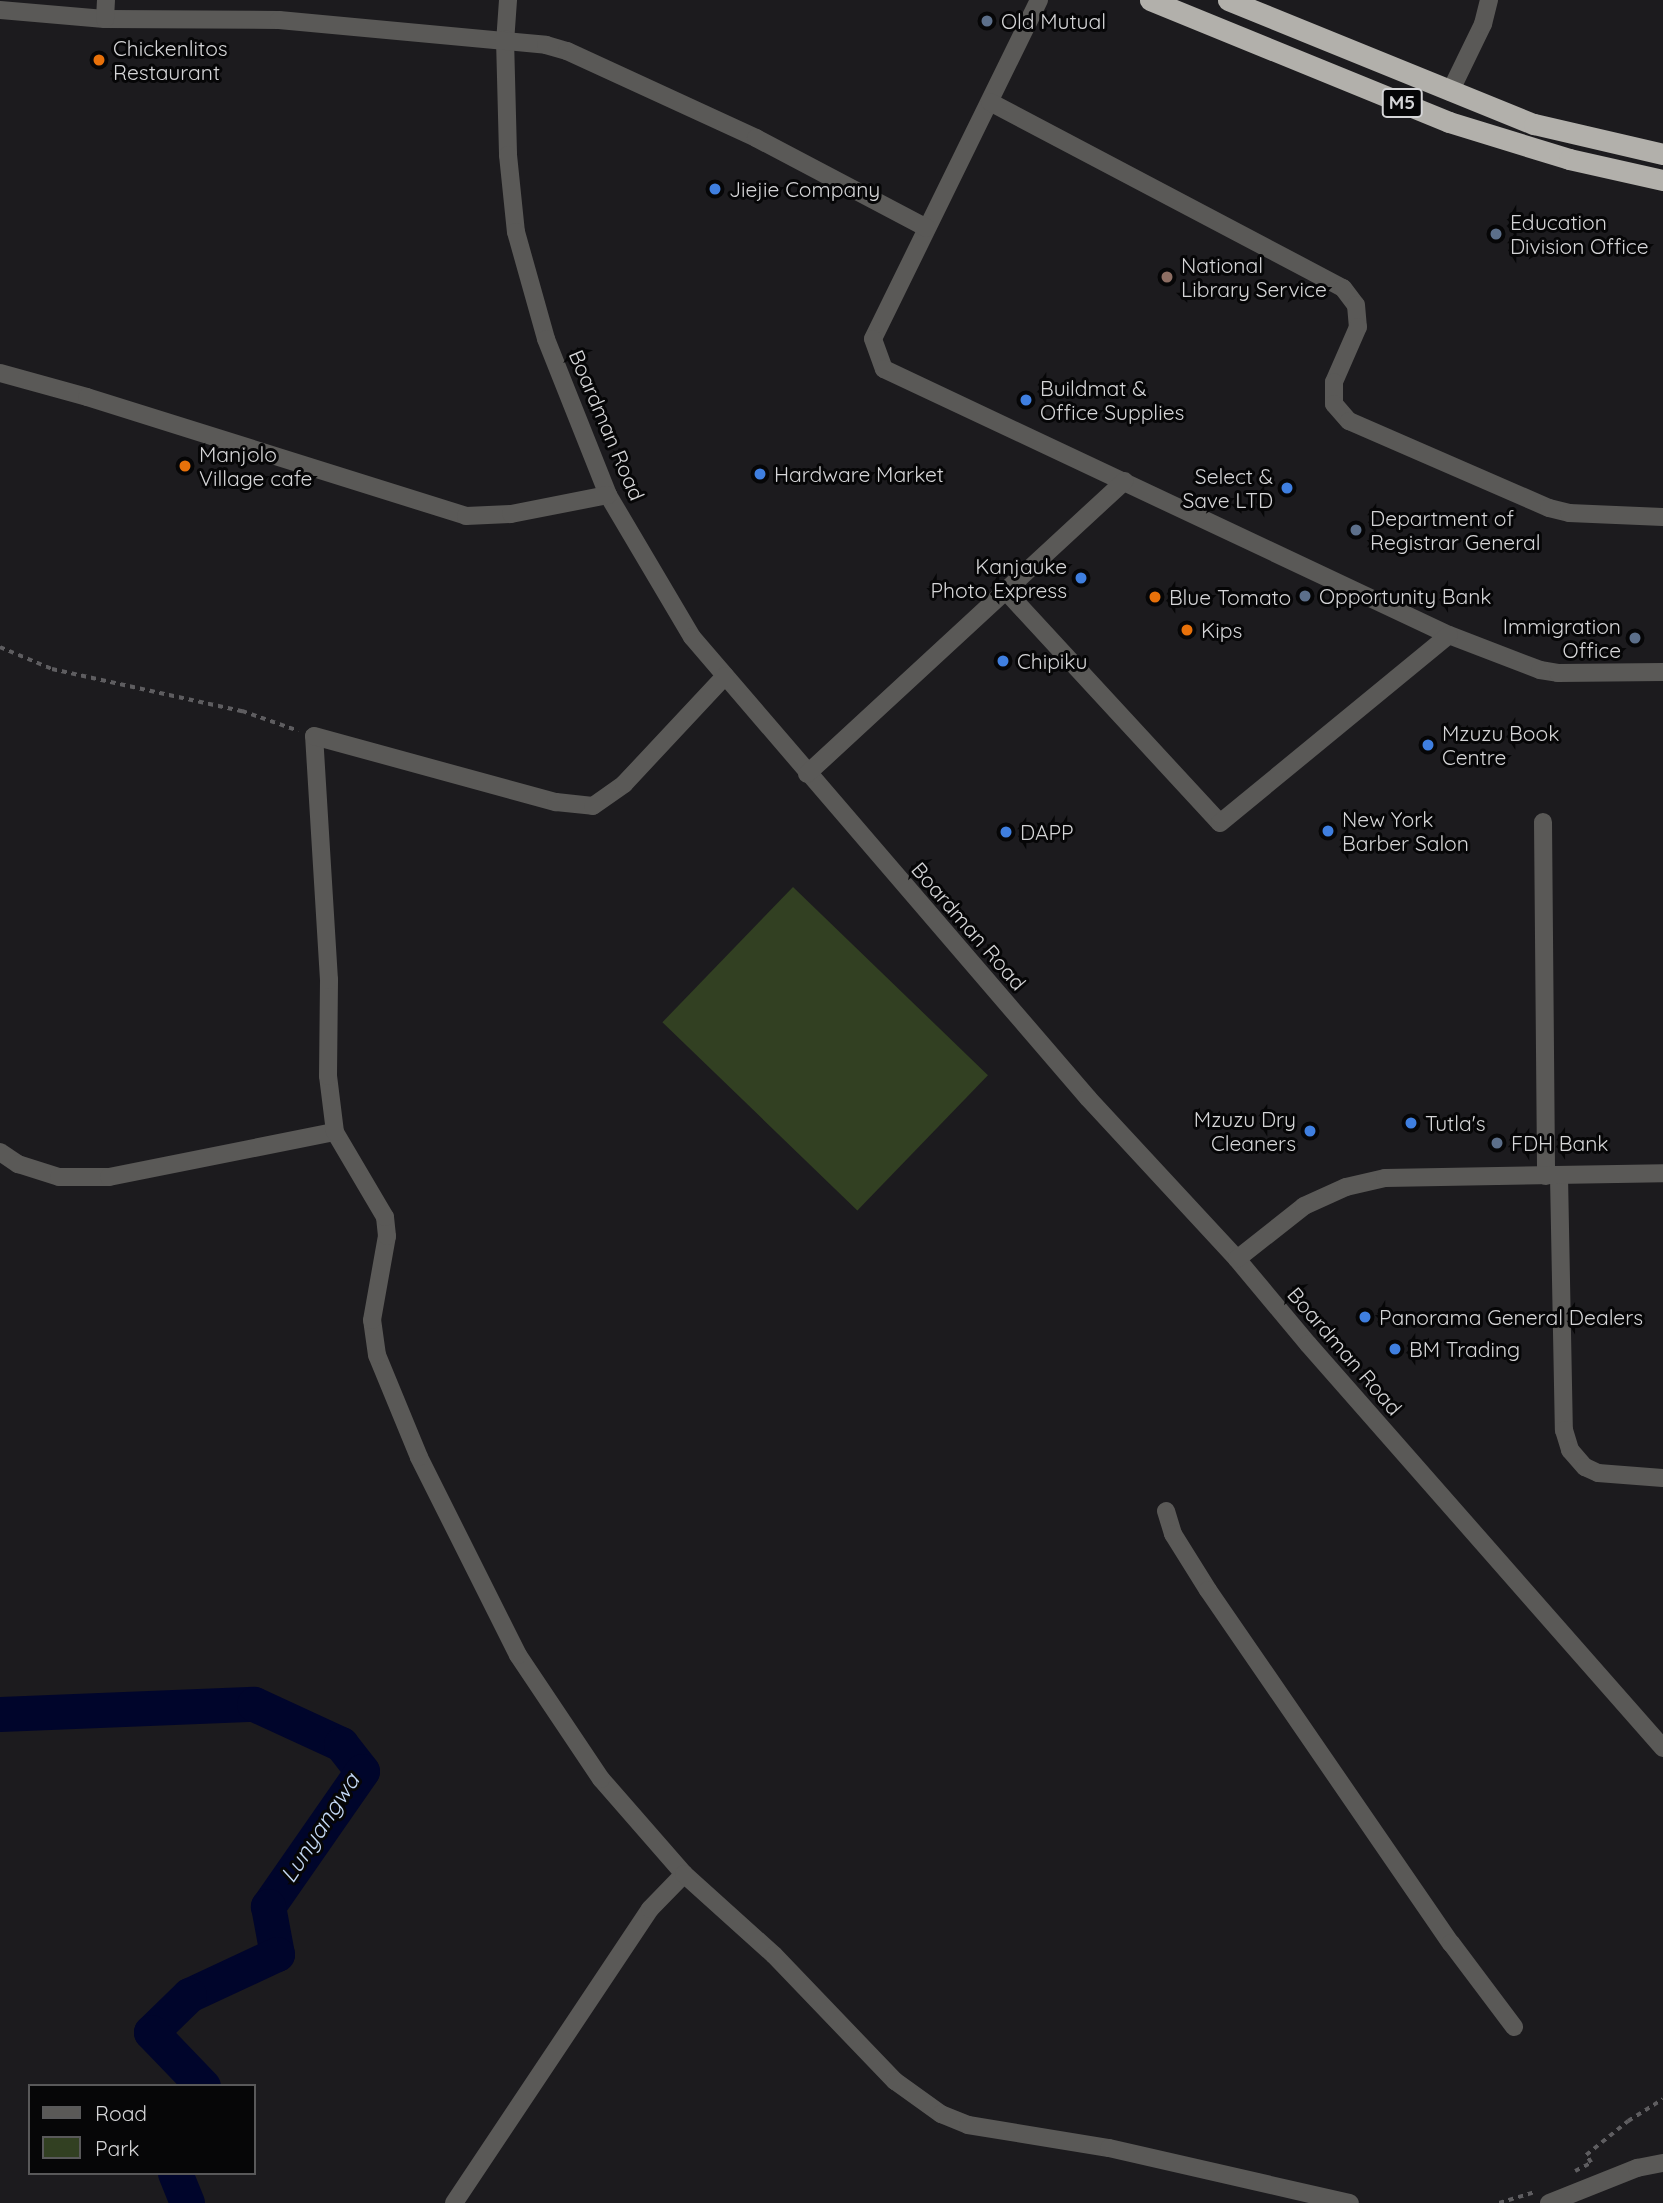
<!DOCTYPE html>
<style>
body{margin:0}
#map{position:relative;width:1663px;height:2203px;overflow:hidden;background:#1c1b1e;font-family:Quicksand,sans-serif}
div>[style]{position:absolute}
.green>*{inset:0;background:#324022;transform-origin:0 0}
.river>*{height:35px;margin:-17.5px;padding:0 17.5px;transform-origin:17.5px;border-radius:17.5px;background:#00052b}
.path>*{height:3.5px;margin-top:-1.75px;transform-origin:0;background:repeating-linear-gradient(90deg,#5e5d60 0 5px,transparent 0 10px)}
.minor>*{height:18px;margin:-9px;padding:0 9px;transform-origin:9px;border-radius:9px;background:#5a5957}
.highway>*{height:21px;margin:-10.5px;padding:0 10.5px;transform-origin:10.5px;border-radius:10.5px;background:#b2b0ab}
.dots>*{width:19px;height:19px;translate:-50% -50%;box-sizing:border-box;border:4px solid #060607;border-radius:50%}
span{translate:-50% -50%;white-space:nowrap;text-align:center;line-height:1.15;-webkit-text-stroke:6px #060607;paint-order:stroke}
.shield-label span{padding:2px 5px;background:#060607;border:2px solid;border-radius:5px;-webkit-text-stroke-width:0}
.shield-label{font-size:19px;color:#d5d5d7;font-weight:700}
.poi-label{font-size:21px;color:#d5d5d7}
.left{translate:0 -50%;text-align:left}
.right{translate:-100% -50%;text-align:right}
.street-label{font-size:21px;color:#d5d5d7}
.water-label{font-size:23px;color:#c4d8f5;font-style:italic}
.legend{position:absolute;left:28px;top:2084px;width:228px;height:91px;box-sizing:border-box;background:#060607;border:2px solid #59595a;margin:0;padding:9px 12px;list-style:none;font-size:21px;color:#d5d5d7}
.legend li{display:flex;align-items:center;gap:14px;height:35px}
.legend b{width:35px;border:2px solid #59595a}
</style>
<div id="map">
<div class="green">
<i style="left:793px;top:887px;width:271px;height:188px;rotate:44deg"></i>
</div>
<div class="river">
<i style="left:0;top:1714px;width:254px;rotate:-2.3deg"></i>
<i style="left:254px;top:1704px;width:96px;rotate:24.7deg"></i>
<i style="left:341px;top:1744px;width:34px;rotate:52deg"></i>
<i style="left:362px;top:1771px;width:165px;rotate:124.8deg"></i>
<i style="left:268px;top:1906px;width:49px;rotate:79.4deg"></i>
<i style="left:277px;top:1954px;width:97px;rotate:155deg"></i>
<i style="left:189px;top:1995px;width:53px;rotate:135.8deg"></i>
<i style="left:151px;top:2032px;width:75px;rotate:46.1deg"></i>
<i style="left:175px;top:2173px;width:32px;rotate:68deg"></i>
</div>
<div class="path">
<i style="left:0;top:647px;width:56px;rotate:22.9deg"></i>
<i style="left:52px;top:669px;width:195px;rotate:12.5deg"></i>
<i style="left:242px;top:711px;width:60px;rotate:19.3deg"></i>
<i style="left:1575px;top:2171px;width:18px;rotate:-27deg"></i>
<i style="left:1591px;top:2163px;width:9px;rotate:-122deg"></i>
<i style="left:1586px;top:2155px;width:54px;rotate:-39deg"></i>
<i style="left:1628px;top:2121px;width:41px;rotate:-32.2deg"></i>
<i style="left:1499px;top:2203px;width:37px;rotate:-17deg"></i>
</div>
<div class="minor">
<i style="left:508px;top:0;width:39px;rotate:94deg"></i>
<i style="left:505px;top:39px;width:116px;rotate:88.5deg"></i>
<i style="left:508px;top:155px;width:77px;rotate:84.1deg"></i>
<i style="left:516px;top:232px;width:111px;rotate:74.3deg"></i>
<i style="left:546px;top:339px;width:168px;rotate:68.3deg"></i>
<i style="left:608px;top:495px;width:165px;rotate:59.4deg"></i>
<i style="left:692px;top:637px;width:608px;rotate:49.34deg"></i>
<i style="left:1088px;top:1098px;width:219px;rotate:47.2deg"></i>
<i style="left:1237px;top:1259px;width:111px;rotate:50.1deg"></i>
<i style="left:1308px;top:1344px;width:538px;rotate:48.69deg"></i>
<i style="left:1039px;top:0;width:377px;rotate:116.1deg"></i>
<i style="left:873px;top:339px;width:32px;rotate:70deg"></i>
<i style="left:884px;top:369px;width:624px;rotate:25.21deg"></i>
<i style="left:1449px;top:635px;width:97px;rotate:21deg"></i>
<i style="left:1540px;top:670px;width:18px;rotate:9deg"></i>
<i style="left:1558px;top:673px;width:105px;rotate:-0.5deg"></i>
<i style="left:0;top:10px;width:105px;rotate:4.9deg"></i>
<i style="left:105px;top:19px;width:174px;rotate:0.3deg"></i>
<i style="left:279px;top:20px;width:268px;rotate:5.3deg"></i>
<i style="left:546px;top:45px;width:22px;rotate:16deg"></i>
<i style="left:567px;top:51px;width:208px;rotate:24.7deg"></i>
<i style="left:756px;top:138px;width:193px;rotate:27.8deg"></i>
<i style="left:105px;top:19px;width:19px;rotate:-87deg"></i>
<i style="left:1450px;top:92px;width:76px;rotate:-64.1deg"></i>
<i style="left:1483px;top:24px;width:25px;rotate:-76deg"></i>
<i style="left:990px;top:102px;width:399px;rotate:27.8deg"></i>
<i style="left:1343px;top:288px;width:21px;rotate:53deg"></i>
<i style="left:1356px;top:305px;width:22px;rotate:85deg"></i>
<i style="left:1358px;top:327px;width:60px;rotate:113.6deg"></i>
<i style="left:1334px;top:382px;width:22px;rotate:90deg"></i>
<i style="left:1334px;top:404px;width:23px;rotate:49deg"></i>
<i style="left:1349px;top:421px;width:218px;rotate:23.5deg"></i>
<i style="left:1549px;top:508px;width:21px;rotate:14deg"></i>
<i style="left:1569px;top:513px;width:94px;rotate:2.4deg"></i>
<i style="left:0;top:373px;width:90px;rotate:15.4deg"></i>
<i style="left:87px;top:397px;width:397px;rotate:17.4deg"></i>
<i style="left:466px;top:516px;width:45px;rotate:-2.5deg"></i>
<i style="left:511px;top:514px;width:99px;rotate:-11.1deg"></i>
<i style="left:1004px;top:589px;width:318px;rotate:47.3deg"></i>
<i style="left:1220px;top:823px;width:296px;rotate:-39.4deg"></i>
<i style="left:807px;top:774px;width:432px;rotate:-42.7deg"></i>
<i style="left:1543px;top:822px;width:354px;rotate:89.5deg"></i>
<i style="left:0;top:1152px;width:22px;rotate:34deg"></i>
<i style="left:18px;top:1164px;width:43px;rotate:17.6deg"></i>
<i style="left:59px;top:1177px;width:50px"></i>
<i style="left:109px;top:1177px;width:230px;rotate:-11.3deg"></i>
<i style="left:1559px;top:1176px;width:254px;rotate:88.9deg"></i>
<i style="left:1564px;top:1430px;width:21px;rotate:73deg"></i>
<i style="left:1570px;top:1450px;width:23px;rotate:49deg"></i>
<i style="left:1585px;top:1467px;width:14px;rotate:25deg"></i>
<i style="left:1598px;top:1473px;width:65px;rotate:4.4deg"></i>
<i style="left:1237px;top:1259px;width:85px;rotate:-38.3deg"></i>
<i style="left:1304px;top:1206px;width:46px;rotate:-24.3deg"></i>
<i style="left:1346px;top:1187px;width:40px;rotate:-13deg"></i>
<i style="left:1385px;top:1178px;width:278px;rotate:-1deg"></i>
<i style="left:1166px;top:1511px;width:24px;rotate:73deg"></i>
<i style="left:1173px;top:1534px;width:66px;rotate:58deg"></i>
<i style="left:1208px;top:1590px;width:429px;rotate:55.5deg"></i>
<i style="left:1451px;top:1943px;width:105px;rotate:53.1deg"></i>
<i style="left:684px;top:1874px;width:126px;rotate:-131.1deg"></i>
<i style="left:601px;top:1779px;width:149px;rotate:-123.8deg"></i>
<i style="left:518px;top:1655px;width:221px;rotate:-116.6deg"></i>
<i style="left:419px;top:1457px;width:110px;rotate:-112.4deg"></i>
<i style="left:377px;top:1355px;width:35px;rotate:-98deg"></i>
<i style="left:372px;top:1320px;width:85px;rotate:-79.9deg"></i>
<i style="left:387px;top:1236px;width:19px;rotate:-96deg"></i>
<i style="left:385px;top:1217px;width:99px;rotate:-120.5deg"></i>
<i style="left:335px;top:1132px;width:56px;rotate:-97.1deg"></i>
<i style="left:328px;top:1076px;width:96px;rotate:-89.4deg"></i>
<i style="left:329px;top:980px;width:244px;rotate:-93.5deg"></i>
<i style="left:314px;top:736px;width:251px;rotate:15.3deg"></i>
<i style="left:556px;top:802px;width:37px;rotate:6deg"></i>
<i style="left:593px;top:806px;width:38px;rotate:-35deg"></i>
<i style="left:624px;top:784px;width:148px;rotate:-46.9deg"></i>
<i style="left:454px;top:2203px;width:353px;rotate:-56.3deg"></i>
<i style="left:650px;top:1909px;width:49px;rotate:-45.8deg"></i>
<i style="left:684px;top:1874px;width:121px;rotate:42deg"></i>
<i style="left:774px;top:1955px;width:175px;rotate:46.2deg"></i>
<i style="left:895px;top:2081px;width:57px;rotate:35.7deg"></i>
<i style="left:941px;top:2114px;width:29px;rotate:22deg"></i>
<i style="left:968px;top:2125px;width:143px;rotate:9.3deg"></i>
<i style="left:1109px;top:2148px;width:247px;rotate:12.9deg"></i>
<i style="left:1549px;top:2203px;width:95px;rotate:-21.7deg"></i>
<i style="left:1637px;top:2168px;width:26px;rotate:-11deg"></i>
</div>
<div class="highway">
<i style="left:1150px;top:0;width:323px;rotate:22.2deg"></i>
<i style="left:1449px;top:122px;width:126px;rotate:17.1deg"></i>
<i style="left:1569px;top:159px;width:96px;rotate:12.6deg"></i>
<i style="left:1228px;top:0;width:330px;rotate:22.1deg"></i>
<i style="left:1534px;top:124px;width:132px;rotate:13.1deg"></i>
</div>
<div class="dots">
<i style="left:987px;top:21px;background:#5c6f8a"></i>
<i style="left:99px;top:60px;background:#e8710a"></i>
<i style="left:715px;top:189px;background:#3f7fe0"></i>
<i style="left:1496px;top:234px;background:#5c6f8a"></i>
<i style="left:1167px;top:277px;background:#8d6e63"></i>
<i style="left:1026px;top:400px;background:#3f7fe0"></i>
<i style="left:185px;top:466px;background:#e8710a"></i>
<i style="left:760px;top:474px;background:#3f7fe0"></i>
<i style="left:1287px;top:488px;background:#3f7fe0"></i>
<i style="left:1356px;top:530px;background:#5c6f8a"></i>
<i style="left:1081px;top:578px;background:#3f7fe0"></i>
<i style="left:1305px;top:596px;background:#5c6f8a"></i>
<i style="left:1155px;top:597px;background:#e8710a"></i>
<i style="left:1187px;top:630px;background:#e8710a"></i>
<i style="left:1635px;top:638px;background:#5c6f8a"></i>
<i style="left:1003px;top:661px;background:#3f7fe0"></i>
<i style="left:1428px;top:745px;background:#3f7fe0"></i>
<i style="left:1328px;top:831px;background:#3f7fe0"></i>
<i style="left:1006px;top:832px;background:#3f7fe0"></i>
<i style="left:1411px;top:1123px;background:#3f7fe0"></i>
<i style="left:1310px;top:1131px;background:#3f7fe0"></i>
<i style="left:1497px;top:1143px;background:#5c6f8a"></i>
<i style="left:1365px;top:1317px;background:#3f7fe0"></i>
<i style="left:1395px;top:1349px;background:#3f7fe0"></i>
</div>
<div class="shield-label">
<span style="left:1402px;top:103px">M5</span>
</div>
<div class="poi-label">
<span class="left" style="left:1001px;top:21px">Old Mutual</span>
<span class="left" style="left:113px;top:60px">Chickenlitos<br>Restaurant</span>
<span class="left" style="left:729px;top:189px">Jiejie Company</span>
<span class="left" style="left:1510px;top:234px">Education<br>Division Office</span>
<span class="left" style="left:1181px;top:277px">National<br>Library Service</span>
<span class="left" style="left:1040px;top:400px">Buildmat &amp;<br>Office Supplies</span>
<span class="left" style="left:199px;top:466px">Manjolo<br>Village cafe</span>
<span class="left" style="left:774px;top:474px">Hardware Market</span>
<span class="right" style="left:1273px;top:488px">Select &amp;<br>Save LTD</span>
<span class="left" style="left:1370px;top:530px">Department of<br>Registrar General</span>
<span class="right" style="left:1067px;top:578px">Kanjauke<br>Photo Express</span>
<span class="left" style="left:1319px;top:596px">Opportunity Bank</span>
<span class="left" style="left:1169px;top:597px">Blue Tomato</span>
<span class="right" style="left:1621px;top:638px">Immigration<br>Office</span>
<span class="left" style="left:1201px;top:630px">Kips</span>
<span class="left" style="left:1017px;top:661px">Chipiku</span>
<span class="left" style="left:1442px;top:745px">Mzuzu Book<br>Centre</span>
<span class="left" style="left:1342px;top:831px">New York<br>Barber Salon</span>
<span class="left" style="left:1020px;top:832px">DAPP</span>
<span class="right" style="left:1296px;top:1131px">Mzuzu Dry<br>Cleaners</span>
<span class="left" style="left:1425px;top:1123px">Tutla's</span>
<span class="left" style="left:1511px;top:1143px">FDH Bank</span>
<span class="left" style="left:1379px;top:1317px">Panorama General Dealers</span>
<span class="left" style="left:1409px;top:1349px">BM Trading</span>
</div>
<div class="street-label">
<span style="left:607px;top:425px;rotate:67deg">Boardman Road</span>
<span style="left:969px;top:926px;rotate:49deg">Boardman Road</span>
<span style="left:1345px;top:1351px;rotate:49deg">Boardman Road</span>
</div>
<div class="water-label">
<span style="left:320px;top:1828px;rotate:-57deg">Lunyangwa</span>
</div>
<ul class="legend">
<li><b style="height:9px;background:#5a5957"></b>Road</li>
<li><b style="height:19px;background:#324022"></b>Park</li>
</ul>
</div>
